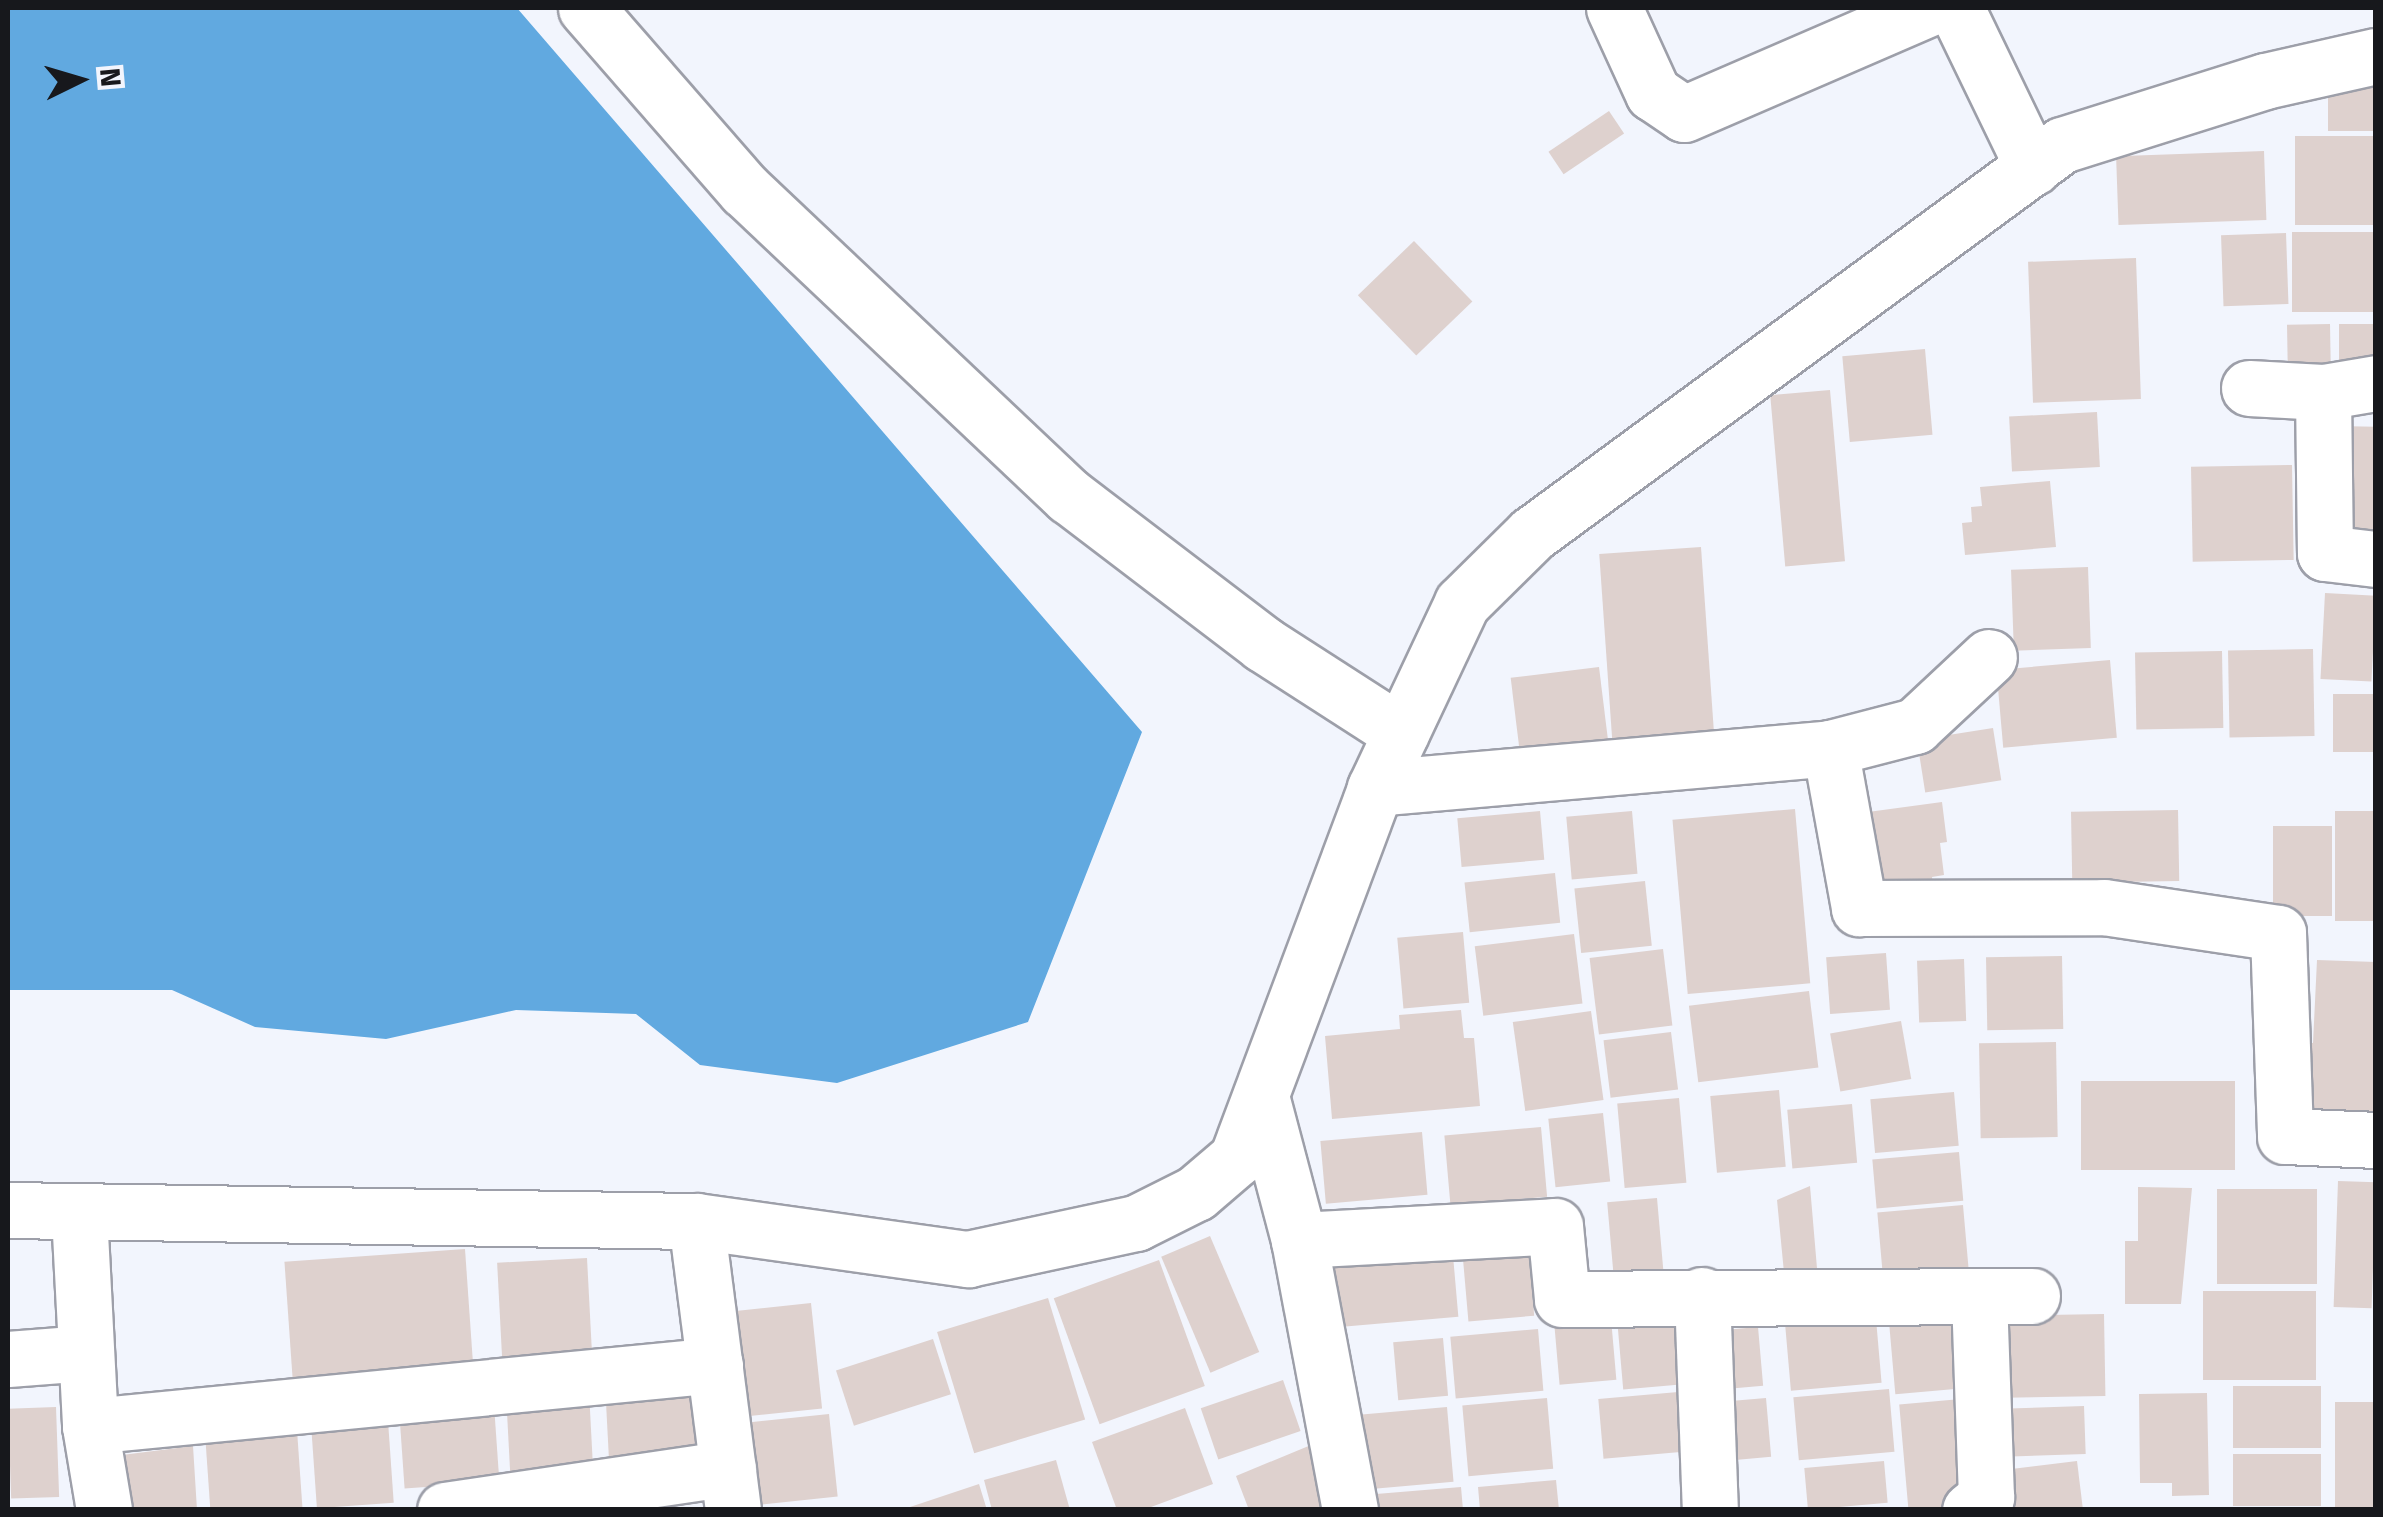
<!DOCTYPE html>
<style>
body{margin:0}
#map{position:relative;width:2383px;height:1517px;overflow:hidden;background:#f2f5fd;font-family:"Fira Sans",sans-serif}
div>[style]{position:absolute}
.water>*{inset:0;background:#61a9e0}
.building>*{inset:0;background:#ded1ce;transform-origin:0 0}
.roads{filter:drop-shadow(2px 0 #9d9fa9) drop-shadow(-2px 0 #9d9fa9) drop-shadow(0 2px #9d9fa9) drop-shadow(0 -2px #9d9fa9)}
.street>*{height:55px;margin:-27.5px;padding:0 27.5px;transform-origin:27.5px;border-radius:27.5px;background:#fff}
.secondary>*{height:55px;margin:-27.5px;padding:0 27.5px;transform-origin:27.5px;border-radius:27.5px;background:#fff}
span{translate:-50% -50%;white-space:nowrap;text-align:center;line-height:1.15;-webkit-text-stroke:8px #f2f5fd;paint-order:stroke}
.frame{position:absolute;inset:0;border:10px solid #17181c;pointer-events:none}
.north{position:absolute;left:30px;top:30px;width:100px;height:100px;-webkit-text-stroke:8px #f2f5fd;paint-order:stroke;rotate:85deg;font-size:28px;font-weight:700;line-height:40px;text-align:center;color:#17181c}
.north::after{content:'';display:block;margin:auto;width:35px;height:45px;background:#17181c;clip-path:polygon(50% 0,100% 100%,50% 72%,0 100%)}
</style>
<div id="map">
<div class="water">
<i style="clip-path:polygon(8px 8px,517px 8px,1142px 732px,1028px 1022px,837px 1083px,700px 1065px,636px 1014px,516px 1010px,386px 1039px,255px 1027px,172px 990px,8px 990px)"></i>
</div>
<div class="building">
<i style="left:2376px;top:79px;width:52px;height:48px;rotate:90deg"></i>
<i style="left:1609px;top:111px;width:27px;height:73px;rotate:56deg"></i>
<i style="left:2376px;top:136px;width:89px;height:81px;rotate:90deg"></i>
<i style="left:2264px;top:151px;width:69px;height:148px;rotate:88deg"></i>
<i style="left:2376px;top:232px;width:80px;height:84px;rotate:90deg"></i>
<i style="left:2286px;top:233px;width:71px;height:65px;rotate:88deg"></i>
<i style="left:1414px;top:241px;width:84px;height:78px;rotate:46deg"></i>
<i style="left:2136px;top:258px;width:141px;height:108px;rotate:88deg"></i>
<i style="left:2330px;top:324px;width:53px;height:43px;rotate:89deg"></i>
<i style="left:2376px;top:324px;width:52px;height:37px;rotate:90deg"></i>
<i style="left:1925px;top:349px;width:86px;height:83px;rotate:85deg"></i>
<i style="left:1830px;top:390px;width:172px;height:60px;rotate:85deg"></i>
<i style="left:2097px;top:412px;width:55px;height:88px;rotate:87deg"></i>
<i style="left:2335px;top:426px;width:41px;height:105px;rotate:1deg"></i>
<i style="left:2292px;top:465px;width:95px;height:101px;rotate:89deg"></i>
<i style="clip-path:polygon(2050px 481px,2056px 547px,1965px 555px,1962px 523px,1972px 522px,1971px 507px,1982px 506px,1980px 487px)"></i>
<i style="left:1701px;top:547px;width:197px;height:102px;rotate:86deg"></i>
<i style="left:2088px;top:567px;width:81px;height:77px;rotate:88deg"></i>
<i style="left:2325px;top:593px;width:51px;height:86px;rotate:3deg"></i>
<i style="left:2313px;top:649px;width:87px;height:85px;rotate:89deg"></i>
<i style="left:2222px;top:651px;width:77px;height:87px;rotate:89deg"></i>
<i style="left:2110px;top:660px;width:78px;height:114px;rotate:85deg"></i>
<i style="left:1599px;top:667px;width:84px;height:89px;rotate:83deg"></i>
<i style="left:2333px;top:694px;width:43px;height:58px"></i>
<i style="left:1993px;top:728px;width:53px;height:77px;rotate:81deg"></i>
<i style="clip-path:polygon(1942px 802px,1947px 842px,1940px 843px,1944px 875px,1932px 877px,1934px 893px,1880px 900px,1868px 812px)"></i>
<i style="left:1795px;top:809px;width:175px;height:123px;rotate:85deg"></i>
<i style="left:2178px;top:810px;width:71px;height:107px;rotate:89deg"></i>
<i style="left:1540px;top:811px;width:49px;height:83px;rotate:85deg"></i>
<i style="left:1632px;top:811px;width:63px;height:66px;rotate:85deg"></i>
<i style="left:2335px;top:811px;width:41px;height:110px"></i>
<i style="left:2273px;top:826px;width:59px;height:90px"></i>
<i style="left:1555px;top:873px;width:50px;height:91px;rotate:84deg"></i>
<i style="left:1645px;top:881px;width:65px;height:71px;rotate:84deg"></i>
<i style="left:1463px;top:932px;width:71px;height:66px;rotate:85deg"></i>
<i style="left:1574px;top:934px;width:70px;height:100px;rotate:83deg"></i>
<i style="left:1663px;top:949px;width:77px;height:74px;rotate:83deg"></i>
<i style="left:1886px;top:953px;width:57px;height:60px;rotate:86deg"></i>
<i style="left:2062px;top:956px;width:73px;height:76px;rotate:89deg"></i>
<i style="left:1964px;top:959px;width:62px;height:47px;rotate:88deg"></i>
<i style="clip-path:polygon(2317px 960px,2376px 962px,2376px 1112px,2294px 1109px,2297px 1042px,2313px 1043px)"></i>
<i style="left:1809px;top:991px;width:77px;height:121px;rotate:83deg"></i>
<i style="clip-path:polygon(1461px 1010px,1464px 1038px,1474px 1038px,1480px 1106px,1332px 1119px,1325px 1036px,1400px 1029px,1399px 1015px)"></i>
<i style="left:1591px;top:1011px;width:90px;height:79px;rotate:82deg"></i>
<i style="left:1901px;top:1021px;width:59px;height:72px;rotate:80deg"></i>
<i style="left:1671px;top:1032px;width:58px;height:68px;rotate:83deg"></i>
<i style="left:2056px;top:1042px;width:95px;height:77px;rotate:89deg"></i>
<i style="left:2081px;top:1081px;width:154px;height:89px"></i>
<i style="left:1779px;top:1090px;width:77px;height:69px;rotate:85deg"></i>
<i style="left:1954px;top:1092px;width:54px;height:84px;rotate:85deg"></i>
<i style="left:1679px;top:1098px;width:85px;height:62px;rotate:85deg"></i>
<i style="left:1852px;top:1104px;width:59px;height:65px;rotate:85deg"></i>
<i style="left:1603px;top:1113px;width:69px;height:55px;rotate:84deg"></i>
<i style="left:1541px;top:1127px;width:70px;height:97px;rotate:85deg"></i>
<i style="left:1422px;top:1132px;width:63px;height:102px;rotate:85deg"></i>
<i style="left:1959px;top:1152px;width:49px;height:87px;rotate:85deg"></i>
<i style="left:2338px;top:1181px;width:38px;height:126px;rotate:2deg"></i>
<i style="clip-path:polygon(1810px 1186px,1818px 1280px,1785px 1283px,1777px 1200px)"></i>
<i style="clip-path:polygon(2138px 1187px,2192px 1188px,2181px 1304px,2125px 1304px,2125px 1241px,2138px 1241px)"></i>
<i style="left:2317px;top:1189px;width:95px;height:100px;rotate:90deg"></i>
<i style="left:1657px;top:1198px;width:76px;height:50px;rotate:85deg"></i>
<i style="left:1963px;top:1205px;width:78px;height:86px;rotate:85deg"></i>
<i style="left:1210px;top:1236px;width:126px;height:53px;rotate:67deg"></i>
<i style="left:1452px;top:1244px;width:73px;height:122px;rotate:85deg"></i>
<i style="left:1528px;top:1245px;width:71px;height:66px;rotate:85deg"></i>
<i style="left:465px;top:1249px;width:121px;height:181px;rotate:86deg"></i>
<i style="left:587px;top:1258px;width:101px;height:90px;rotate:87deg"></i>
<i style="left:1159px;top:1260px;width:134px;height:112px;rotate:70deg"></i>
<i style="left:2203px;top:1291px;width:113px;height:89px"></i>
<i style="left:1048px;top:1298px;width:127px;height:116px;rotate:73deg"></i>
<i style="left:811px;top:1303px;width:106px;height:97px;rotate:84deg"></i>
<i style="left:1682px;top:1304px;width:80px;height:66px;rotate:85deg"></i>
<i style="left:1610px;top:1307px;width:73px;height:57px;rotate:85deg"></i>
<i style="left:1962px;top:1307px;width:81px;height:74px;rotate:85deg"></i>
<i style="left:2104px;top:1314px;width:82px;height:116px;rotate:89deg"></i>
<i style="left:1876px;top:1319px;width:64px;height:91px;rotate:85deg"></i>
<i style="left:1758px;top:1327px;width:59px;height:46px;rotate:85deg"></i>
<i style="left:1538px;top:1329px;width:62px;height:88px;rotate:85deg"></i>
<i style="left:1443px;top:1338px;width:58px;height:50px;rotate:85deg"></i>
<i style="left:933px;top:1339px;width:58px;height:102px;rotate:72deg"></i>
<i style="left:1283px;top:1380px;width:54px;height:87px;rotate:71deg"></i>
<i style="left:700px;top:1381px;width:84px;height:95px;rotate:87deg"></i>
<i style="left:2321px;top:1386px;width:62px;height:88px;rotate:90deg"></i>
<i style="left:1889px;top:1389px;width:63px;height:96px;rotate:85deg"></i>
<i style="left:589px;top:1391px;width:86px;height:83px;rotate:87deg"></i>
<i style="left:1678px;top:1392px;width:60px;height:80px;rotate:85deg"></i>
<i style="clip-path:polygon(2207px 1393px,2209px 1495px,2172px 1496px,2172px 1483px,2140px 1483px,2139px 1394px)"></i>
<i style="left:1547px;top:1398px;width:71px;height:85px;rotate:85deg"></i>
<i style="left:1766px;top:1398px;width:59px;height:50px;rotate:85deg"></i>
<i style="left:1961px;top:1399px;width:106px;height:62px;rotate:85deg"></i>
<i style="left:2376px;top:1402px;width:105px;height:41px;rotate:90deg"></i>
<i style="left:494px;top:1405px;width:77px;height:95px;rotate:86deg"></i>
<i style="left:2084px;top:1406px;width:48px;height:75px;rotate:88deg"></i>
<i style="left:56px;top:1407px;width:90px;height:48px;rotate:88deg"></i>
<i style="left:1447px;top:1407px;width:75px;height:91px;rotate:85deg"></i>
<i style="clip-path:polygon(1185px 1408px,1213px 1484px,1143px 1510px,1117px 1510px,1092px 1442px)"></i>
<i style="left:829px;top:1414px;width:83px;height:100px;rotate:84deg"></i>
<i style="left:388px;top:1421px;width:82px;height:77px;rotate:86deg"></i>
<i style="left:297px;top:1430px;width:80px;height:92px;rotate:86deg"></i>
<i style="clip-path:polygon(1311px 1445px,1334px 1501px,1313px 1510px,1249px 1510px,1236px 1476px)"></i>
<i style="clip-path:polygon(193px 1446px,197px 1510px,120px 1510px,114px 1456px)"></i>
<i style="left:2233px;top:1454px;width:88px;height:52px"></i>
<i style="clip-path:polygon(1056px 1460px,1070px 1510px,992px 1510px,984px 1480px)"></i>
<i style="left:1884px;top:1461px;width:42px;height:80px;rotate:85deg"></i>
<i style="left:2077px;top:1461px;width:49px;height:68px;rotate:83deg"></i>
<i style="clip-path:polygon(1556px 1480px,1559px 1510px,1480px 1510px,1478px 1487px)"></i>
<i style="clip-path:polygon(979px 1484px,987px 1510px,904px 1510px,904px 1509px)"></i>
<i style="clip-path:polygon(1461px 1487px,1463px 1510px,1365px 1510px,1364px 1495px)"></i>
</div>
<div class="roads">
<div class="street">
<i style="left:586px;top:8px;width:242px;rotate:48.9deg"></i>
<i style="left:745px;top:190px;width:446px;rotate:43.4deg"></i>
<i style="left:1069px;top:496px;width:244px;rotate:37.3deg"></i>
<i style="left:1263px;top:644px;width:164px;rotate:32.8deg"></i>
<i style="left:1614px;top:8px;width:94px;rotate:65.4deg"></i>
<i style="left:1653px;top:93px;width:37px;rotate:34deg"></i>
<i style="left:1684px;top:114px;width:267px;rotate:-23.4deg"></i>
<i style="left:1956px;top:8px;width:177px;rotate:64.2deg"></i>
<i style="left:2249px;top:388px;width:74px;rotate:3.1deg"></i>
<i style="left:2323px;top:392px;width:54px;rotate:-9.6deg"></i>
<i style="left:2323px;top:392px;width:161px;rotate:89.3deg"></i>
<i style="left:2325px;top:553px;width:51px;rotate:6.7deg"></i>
<i style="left:1830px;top:748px;width:163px;rotate:79.7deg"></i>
<i style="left:1859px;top:908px;width:245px;rotate:-0.2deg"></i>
<i style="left:2104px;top:907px;width:176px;rotate:8.5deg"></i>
<i style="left:2278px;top:933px;width:203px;rotate:88deg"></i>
<i style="left:2285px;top:1136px;width:91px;rotate:2.5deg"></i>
<i style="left:1375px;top:788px;width:457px;rotate:-5deg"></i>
<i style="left:1830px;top:748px;width:88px;rotate:-14.5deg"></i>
<i style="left:1915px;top:726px;width:101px;rotate:-43deg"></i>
<i style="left:1261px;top:1096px;width:149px;rotate:75.2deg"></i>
<i style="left:1299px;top:1240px;width:275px;rotate:79.3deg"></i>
<i style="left:79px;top:1214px;width:212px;rotate:87deg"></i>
<i style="left:90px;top:1426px;width:85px;rotate:80.5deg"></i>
<i style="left:696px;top:1221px;width:291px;rotate:82.7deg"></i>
<i style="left:1299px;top:1240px;width:256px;rotate:-3.1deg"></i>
<i style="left:1555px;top:1226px;width:73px;rotate:84.5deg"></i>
<i style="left:1562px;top:1299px;width:470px;rotate:-0.4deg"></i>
<i style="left:1702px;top:1295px;width:215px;rotate:87.9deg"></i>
<i style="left:8px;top:1359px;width:78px;rotate:-4.4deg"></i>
<i style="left:90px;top:1426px;width:628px;rotate:-5.57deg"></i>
<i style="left:445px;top:1510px;width:286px;rotate:-8.4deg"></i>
<i style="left:1970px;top:1510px;width:21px;rotate:-39deg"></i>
<i style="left:1986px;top:1497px;width:200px;rotate:-92deg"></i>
</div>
<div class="secondary">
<i style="left:8px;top:1210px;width:688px;rotate:0.92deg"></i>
<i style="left:696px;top:1221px;width:275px;rotate:8deg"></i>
<i style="left:968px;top:1259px;width:172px;rotate:-12.1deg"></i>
<i style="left:1136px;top:1223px;width:67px;rotate:-26.6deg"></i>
<i style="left:1196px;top:1193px;width:54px;rotate:-40.5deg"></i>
<i style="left:1237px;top:1158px;width:395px;rotate:-69.5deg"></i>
<i style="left:1375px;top:788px;width:204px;rotate:-64.8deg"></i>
<i style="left:1462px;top:603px;width:98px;rotate:-44.6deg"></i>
<i style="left:1532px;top:534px;width:657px;rotate:-36.28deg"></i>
<i style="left:2062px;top:145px;width:213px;rotate:-17.5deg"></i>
<i style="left:2265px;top:81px;width:114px;rotate:-12.7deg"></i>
</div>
</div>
<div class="frame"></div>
<div class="north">N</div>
</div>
